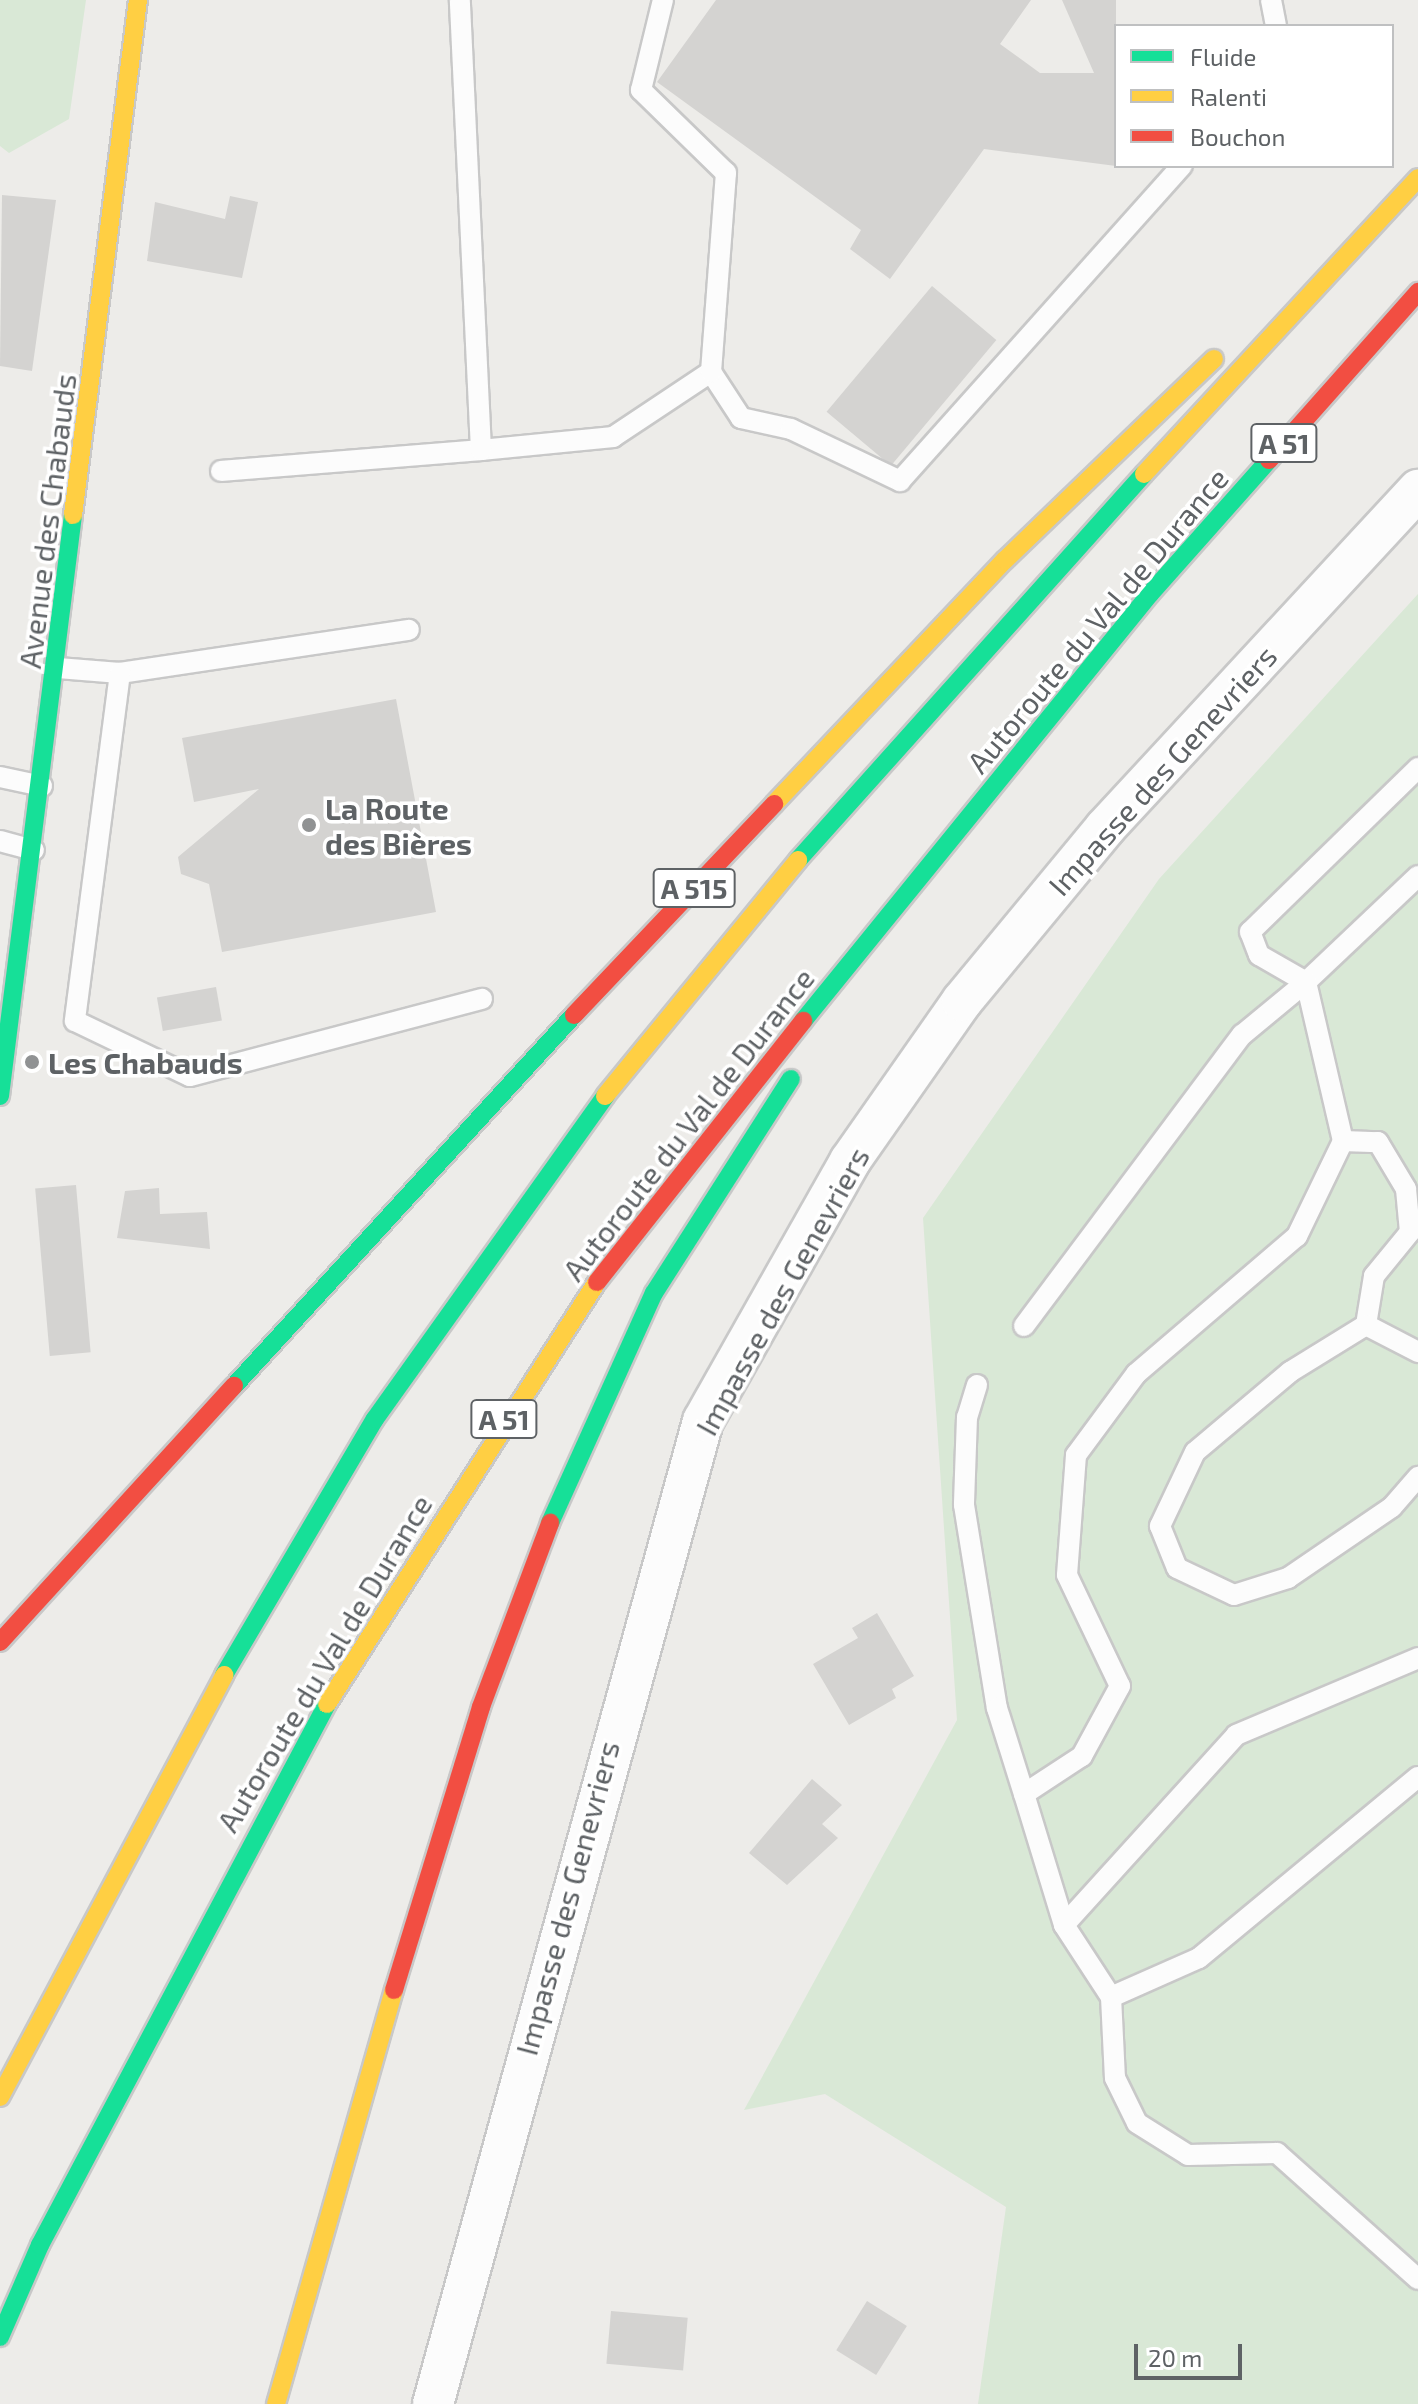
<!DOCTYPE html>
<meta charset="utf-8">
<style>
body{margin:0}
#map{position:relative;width:1418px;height:2404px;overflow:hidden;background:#edece9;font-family:"Exo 2",sans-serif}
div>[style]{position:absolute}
.green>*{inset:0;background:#d9e8d6}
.building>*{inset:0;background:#d4d3d1;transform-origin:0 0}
.roads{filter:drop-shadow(2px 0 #c8c8c8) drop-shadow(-2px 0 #c8c8c8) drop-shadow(0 2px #c8c8c8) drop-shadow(0 -2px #c8c8c8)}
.lane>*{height:20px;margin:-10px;padding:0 10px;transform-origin:10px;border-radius:10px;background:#fcfcfc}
.street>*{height:40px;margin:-20px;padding:0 20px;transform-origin:20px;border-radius:20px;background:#fcfcfc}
.fast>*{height:18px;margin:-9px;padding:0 9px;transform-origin:9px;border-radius:9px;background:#16e098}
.slow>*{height:18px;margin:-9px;padding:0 9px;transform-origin:9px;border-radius:9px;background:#ffcf43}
.jam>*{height:18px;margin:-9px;padding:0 9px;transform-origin:9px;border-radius:9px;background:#f24e42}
.dots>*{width:22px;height:22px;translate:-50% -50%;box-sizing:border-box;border:4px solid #fff;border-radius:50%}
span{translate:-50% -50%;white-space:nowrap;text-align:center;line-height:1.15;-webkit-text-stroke:7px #fff;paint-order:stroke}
.shield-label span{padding:2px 6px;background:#fff;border:2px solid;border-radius:6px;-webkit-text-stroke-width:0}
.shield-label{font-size:28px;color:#5e6265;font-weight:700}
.street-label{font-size:30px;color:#5e6265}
.poi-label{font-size:30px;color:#5e6265;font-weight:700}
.left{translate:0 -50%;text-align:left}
.legend{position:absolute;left:1114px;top:24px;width:280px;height:144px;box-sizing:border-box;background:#fff;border:2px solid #bfc0c1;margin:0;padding:10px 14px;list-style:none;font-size:24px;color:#5e6265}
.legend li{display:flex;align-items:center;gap:16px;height:40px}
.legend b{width:40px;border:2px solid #bfc0c1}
.scale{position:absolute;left:1134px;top:2344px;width:108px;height:36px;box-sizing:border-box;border:4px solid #5e6265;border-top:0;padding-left:10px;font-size:24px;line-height:28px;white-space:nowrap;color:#5e6265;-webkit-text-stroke:6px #fff;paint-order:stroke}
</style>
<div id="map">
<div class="green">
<i style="clip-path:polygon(0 0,86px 0,69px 119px,9px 153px,0 146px)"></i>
<i style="clip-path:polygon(1418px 594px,1418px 2404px,978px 2404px,1006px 2207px,825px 2094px,744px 2110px,957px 1720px,923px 1218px,1159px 879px)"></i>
</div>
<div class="building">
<i style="clip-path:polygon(716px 0,1031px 0,1000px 44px,1040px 73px,1094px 73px,1062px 0,1116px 0,1116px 166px,984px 149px,890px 279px,850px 249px,861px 230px,657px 82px)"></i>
<i style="clip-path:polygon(2px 195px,56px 200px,32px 371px,0 366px)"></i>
<i style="clip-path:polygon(230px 196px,258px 202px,242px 278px,147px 261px,155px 202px,225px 219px)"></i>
<i style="left:932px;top:286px;width:84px;height:164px;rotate:40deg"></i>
<i style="clip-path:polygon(396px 699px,436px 912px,222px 952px,209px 884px,181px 874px,178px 857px,259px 789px,194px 802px,182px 738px)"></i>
<i style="left:216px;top:987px;width:34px;height:60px;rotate:80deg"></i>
<i style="left:76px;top:1185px;width:168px;height:41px;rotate:85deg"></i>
<i style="clip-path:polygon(159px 1188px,160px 1214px,207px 1212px,210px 1249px,117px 1238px,125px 1191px)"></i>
<i style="clip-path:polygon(877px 1613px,914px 1676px,892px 1689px,896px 1698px,849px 1725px,813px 1664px,858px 1638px,852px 1628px)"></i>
<i style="clip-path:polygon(812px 1779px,842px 1805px,822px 1824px,838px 1838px,787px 1885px,749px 1853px)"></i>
<i style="left:867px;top:2301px;width:47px;height:58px;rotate:32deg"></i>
<i style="left:611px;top:2311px;width:77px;height:53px;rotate:5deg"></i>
</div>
<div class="roads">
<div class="lane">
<i style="left:1271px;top:0;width:26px;rotate:79deg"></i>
<i style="left:711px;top:372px;width:55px;rotate:56.9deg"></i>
<i style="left:741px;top:418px;width:51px;rotate:12.4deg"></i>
<i style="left:791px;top:429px;width:121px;rotate:25.5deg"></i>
<i style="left:900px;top:481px;width:423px;rotate:-48.2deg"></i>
<i style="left:481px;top:450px;width:133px;rotate:-5.6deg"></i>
<i style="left:613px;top:437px;width:118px;rotate:-33.6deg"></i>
<i style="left:711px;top:372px;width:200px;rotate:-85.7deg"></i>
<i style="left:726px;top:173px;width:119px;rotate:-135.7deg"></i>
<i style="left:641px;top:90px;width:93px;rotate:-76.3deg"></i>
<i style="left:221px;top:471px;width:261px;rotate:-4.6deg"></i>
<i style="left:481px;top:450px;width:450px;rotate:-92.7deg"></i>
<i style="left:58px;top:668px;width:62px;rotate:4.6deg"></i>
<i style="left:120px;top:673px;width:292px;rotate:-8.5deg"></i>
<i style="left:120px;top:673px;width:351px;rotate:97.4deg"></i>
<i style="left:75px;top:1021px;width:127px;rotate:25.6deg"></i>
<i style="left:190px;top:1076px;width:302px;rotate:-14.8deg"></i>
<i style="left:0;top:777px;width:43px;rotate:12.1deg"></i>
<i style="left:0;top:841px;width:35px;rotate:15deg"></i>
<i style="left:1418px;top:876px;width:154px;rotate:136.6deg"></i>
<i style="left:1306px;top:982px;width:163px;rotate:76.9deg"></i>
<i style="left:1343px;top:1141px;width:106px;rotate:115.8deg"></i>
<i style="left:1297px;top:1236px;width:212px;rotate:139.4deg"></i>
<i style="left:1136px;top:1374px;width:101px;rotate:126.5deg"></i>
<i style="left:1076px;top:1455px;width:120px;rotate:94.3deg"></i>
<i style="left:1067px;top:1575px;width:123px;rotate:64.5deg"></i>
<i style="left:1120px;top:1686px;width:80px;rotate:118.5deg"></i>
<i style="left:1082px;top:1756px;width:69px;rotate:146.8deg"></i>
<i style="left:1024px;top:1794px;width:137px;rotate:73deg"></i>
<i style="left:1064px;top:1925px;width:86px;rotate:56.9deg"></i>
<i style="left:1111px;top:1997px;width:81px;rotate:87.2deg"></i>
<i style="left:1115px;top:2078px;width:50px;rotate:63.9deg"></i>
<i style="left:1137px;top:2123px;width:60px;rotate:32.1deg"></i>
<i style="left:1188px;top:2155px;width:89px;rotate:-1.3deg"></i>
<i style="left:1277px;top:2153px;width:189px;rotate:41.8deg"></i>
<i style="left:1343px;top:1141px;width:35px;rotate:2deg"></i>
<i style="left:1378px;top:1142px;width:55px;rotate:59.2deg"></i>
<i style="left:1406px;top:1189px;width:43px;rotate:84.7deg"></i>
<i style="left:1410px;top:1232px;width:57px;rotate:129.3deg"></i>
<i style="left:1374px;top:1276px;width:50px;rotate:99.3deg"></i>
<i style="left:1366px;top:1325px;width:89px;rotate:148.3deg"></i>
<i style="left:1290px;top:1372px;width:124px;rotate:139.9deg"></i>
<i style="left:1195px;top:1452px;width:82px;rotate:115.3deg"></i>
<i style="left:1160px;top:1526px;width:45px;rotate:68deg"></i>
<i style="left:1177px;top:1568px;width:63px;rotate:25.3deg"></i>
<i style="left:1234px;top:1595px;width:57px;rotate:-17.5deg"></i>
<i style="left:1288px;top:1578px;width:126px;rotate:-34.3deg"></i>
<i style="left:1392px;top:1507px;width:40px;rotate:-49deg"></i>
<i style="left:1366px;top:1325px;width:59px;rotate:27.4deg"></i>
<i style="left:1024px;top:1326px;width:364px;rotate:-53.2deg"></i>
<i style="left:1242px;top:1035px;width:83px;rotate:-39.6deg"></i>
<i style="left:1306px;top:982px;width:54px;rotate:-150.1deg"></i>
<i style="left:1259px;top:955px;width:25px;rotate:-111deg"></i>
<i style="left:1250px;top:932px;width:235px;rotate:-44.3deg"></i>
<i style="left:977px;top:1385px;width:34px;rotate:107deg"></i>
<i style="left:967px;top:1417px;width:88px;rotate:92deg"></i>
<i style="left:964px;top:1505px;width:206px;rotate:80.8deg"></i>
<i style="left:997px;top:1708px;width:90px;rotate:72.6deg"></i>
<i style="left:1064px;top:1925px;width:256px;rotate:-47.8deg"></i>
<i style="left:1236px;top:1735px;width:198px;rotate:-22.9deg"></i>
<i style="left:1111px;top:1997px;width:96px;rotate:-23.9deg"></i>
<i style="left:1199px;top:1958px;width:284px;rotate:-39.6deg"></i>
</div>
<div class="street">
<i style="left:433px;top:2404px;width:1019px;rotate:-74.64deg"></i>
<i style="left:703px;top:1421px;width:299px;rotate:-60.5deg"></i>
<i style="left:850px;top:1161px;width:195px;rotate:-55deg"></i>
<i style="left:962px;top:1001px;width:224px;rotate:-50.4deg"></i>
<i style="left:1105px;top:828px;width:461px;rotate:-47.2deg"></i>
</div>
<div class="fast">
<i style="left:798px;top:860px;width:518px;rotate:-48.13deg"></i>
<i style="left:803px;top:1021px;width:550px;rotate:-50.9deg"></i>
<i style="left:1150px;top:594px;width:179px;rotate:-48.4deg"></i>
<i style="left:0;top:1096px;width:586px;rotate:-82.84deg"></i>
<i style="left:234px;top:1386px;width:503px;rotate:-47.5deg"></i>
<i style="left:550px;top:1523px;width:252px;rotate:-65.7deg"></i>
<i style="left:654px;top:1293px;width:254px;rotate:-57.4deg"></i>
<i style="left:224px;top:1675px;width:297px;rotate:-59.5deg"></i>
<i style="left:375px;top:1419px;width:397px;rotate:-54.5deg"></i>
<i style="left:0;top:2337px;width:100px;rotate:-66.5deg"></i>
<i style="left:40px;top:2245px;width:612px;rotate:-62.05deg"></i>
</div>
<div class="slow">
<i style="left:1144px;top:474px;width:403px;rotate:-47.2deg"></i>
<i style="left:73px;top:515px;width:519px;rotate:-82.81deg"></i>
<i style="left:774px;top:804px;width:336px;rotate:-46.6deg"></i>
<i style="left:1005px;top:560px;width:290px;rotate:-43.9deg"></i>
<i style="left:605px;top:1096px;width:305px;rotate:-50.7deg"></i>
<i style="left:327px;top:1704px;width:501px;rotate:-57.39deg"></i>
<i style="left:0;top:2097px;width:478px;rotate:-62deg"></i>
<i style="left:276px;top:2404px;width:430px;rotate:-74.1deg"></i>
</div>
<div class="jam">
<i style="left:1269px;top:460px;width:225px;rotate:-48.4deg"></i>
<i style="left:574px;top:1015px;width:291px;rotate:-46.5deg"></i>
<i style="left:597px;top:1282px;width:333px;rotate:-51.7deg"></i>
<i style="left:0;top:1642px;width:347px;rotate:-47.6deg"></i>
<i style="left:394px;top:1990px;width:296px;rotate:-72.9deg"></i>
<i style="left:481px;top:1707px;width:197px;rotate:-69.4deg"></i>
</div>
</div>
<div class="dots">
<i style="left:309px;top:825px;background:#909293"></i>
<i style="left:32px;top:1062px;background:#909293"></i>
</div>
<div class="shield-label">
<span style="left:1284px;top:443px">A 51</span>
<span style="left:694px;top:888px">A 515</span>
<span style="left:504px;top:1419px">A 51</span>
</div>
<div class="street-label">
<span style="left:47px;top:521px;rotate:-83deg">Avenue des Chabauds</span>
<span style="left:1097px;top:620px;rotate:-50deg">Autoroute du Val de Durance</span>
<span style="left:1162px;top:770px;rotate:-48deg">Impasse des Genevriers</span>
<span style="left:688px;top:1124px;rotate:-52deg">Autoroute du Val de Durance</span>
<span style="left:782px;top:1291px;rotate:-61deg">Impasse des Genevriers</span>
<span style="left:324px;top:1663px;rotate:-59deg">Autoroute du Val de Durance</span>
<span style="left:567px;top:1898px;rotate:-75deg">Impasse des Genevriers</span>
</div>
<div class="poi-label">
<span class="left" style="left:325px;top:825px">La Route<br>des Bières</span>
<span class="left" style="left:48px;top:1062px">Les Chabauds</span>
</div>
<ul class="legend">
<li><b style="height:10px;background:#16e098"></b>Fluide</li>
<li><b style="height:10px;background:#ffcf43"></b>Ralenti</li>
<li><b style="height:10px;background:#f24e42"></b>Bouchon</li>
</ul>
<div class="scale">20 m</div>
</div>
